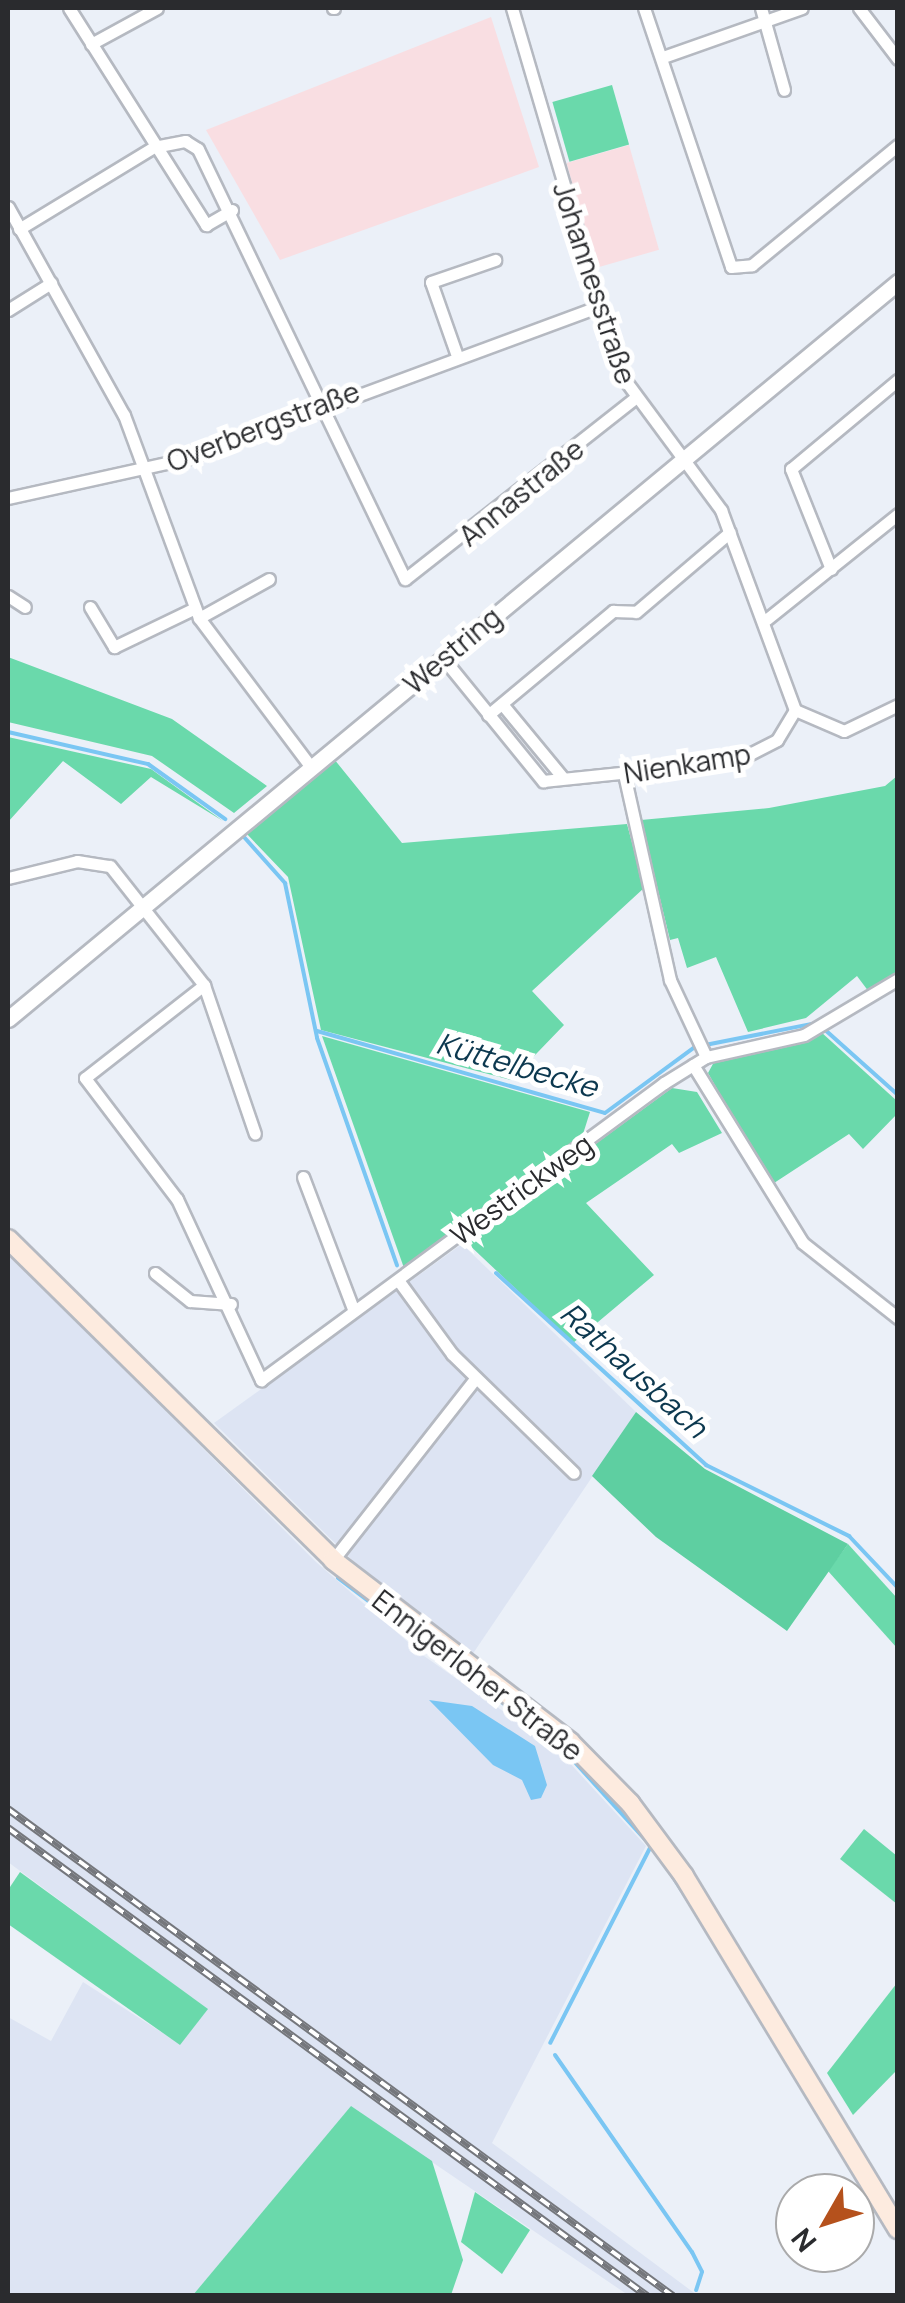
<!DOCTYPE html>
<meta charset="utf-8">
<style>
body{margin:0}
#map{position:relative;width:905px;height:2303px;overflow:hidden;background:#ebf0f8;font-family:Manrope,sans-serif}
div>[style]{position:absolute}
.built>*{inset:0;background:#dde4f3}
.education>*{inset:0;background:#f9dee2;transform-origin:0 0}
.green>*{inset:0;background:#6ad9ab;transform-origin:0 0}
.forest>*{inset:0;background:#5ecfa1}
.water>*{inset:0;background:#7ac6f3}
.stream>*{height:4px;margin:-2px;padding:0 2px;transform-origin:2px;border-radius:2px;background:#7ac6f3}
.roads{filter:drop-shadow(2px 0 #b5b9c1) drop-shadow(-2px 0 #b5b9c1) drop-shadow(0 2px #b5b9c1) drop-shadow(0 -2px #b5b9c1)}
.minor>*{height:11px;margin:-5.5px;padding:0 5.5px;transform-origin:5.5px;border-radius:5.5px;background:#fff}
.tertiary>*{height:15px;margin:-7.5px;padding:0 7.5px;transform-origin:7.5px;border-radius:7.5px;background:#fff}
.secondary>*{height:18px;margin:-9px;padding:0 9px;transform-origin:9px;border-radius:9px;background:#fdebdf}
.rail>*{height:8px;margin-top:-4px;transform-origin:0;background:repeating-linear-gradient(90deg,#fff 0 11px,#75777c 0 22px);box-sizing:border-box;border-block:2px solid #75777c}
span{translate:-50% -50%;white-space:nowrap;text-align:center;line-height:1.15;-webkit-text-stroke:10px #fff;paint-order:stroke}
.street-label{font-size:28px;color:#2a2b2e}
.water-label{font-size:30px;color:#0c384f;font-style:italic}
.frame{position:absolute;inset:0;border:10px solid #2a2b2e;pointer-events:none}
.north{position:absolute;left:775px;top:2173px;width:100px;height:100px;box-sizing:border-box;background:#fff;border:2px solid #aaaaab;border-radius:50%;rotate:231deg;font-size:28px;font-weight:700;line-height:40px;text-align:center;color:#2a2b2e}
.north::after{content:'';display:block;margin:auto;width:35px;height:45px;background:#b5511c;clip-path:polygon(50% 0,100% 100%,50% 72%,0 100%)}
</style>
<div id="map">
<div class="built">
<i style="clip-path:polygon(462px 1244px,636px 1412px,472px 1655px,352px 1560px,214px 1423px)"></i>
<i style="clip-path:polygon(8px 1253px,316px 1562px,424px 1656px,556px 1748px,646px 1846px,492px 2143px,697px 2295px,628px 2295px,351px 2107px,193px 2295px,8px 2295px,8px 2017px,51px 2041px,83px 1982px,180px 2044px,207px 2009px,8px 1862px)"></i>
</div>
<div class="education">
<i style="clip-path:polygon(491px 17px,539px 167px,280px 260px,206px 130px)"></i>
<i style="left:629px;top:145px;width:109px;height:65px;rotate:74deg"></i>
</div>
<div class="green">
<i style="left:612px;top:85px;width:62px;height:62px;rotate:74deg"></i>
<i style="clip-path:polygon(8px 657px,172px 719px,267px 786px,234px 813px,152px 756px,8px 722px)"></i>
<i style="clip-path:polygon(8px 737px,151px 769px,223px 821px,151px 777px,121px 804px,63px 761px,8px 822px)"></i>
<i style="clip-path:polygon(334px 759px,402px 843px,627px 824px,644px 888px,532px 991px,564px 1025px,511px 1080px,321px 1030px,288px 877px,246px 833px)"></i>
<i style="clip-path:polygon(897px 776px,897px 973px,869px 992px,857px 976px,806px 1018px,748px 1032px,716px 957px,687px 968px,678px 938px,670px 940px,641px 820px,769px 808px,885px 786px)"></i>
<i style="clip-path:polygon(821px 1032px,897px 1101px,897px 1114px,863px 1149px,849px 1134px,771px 1185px,708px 1073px,714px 1062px)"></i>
<i style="clip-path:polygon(322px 1036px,590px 1112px,583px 1134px,404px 1268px)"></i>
<i style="clip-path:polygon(672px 1088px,697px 1092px,722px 1133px,679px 1153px,672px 1144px,586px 1203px,654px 1275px,573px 1343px,464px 1240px)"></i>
<i style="clip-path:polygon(848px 1544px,897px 1598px,897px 1648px,828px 1571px)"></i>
<i style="clip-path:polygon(864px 1829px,897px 1856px,897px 1904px,840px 1859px)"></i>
<i style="clip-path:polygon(20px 1872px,208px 2009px,180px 2045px,8px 1924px,8px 1890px)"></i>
<i style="clip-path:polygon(897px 1983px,897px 2070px,853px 2115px,827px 2073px)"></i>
<i style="clip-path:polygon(351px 2106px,432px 2161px,463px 2260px,451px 2295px,193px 2295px)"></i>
<i style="clip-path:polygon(475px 2192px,530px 2230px,502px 2274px,461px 2242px)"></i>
</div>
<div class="forest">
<i style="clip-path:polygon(636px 1412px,705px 1469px,848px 1544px,787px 1631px,656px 1537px,592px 1476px)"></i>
</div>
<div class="water">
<i style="clip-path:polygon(429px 1700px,472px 1706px,535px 1746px,547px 1785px,541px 1798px,531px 1800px,522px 1780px,493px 1765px)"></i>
</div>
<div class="stream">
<i style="left:8px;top:732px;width:144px;rotate:12.9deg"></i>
<i style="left:148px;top:764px;width:95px;rotate:35.5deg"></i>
<i style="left:244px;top:837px;width:62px;rotate:48.3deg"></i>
<i style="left:285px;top:883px;width:158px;rotate:78.3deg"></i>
<i style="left:317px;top:1038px;width:241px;rotate:70.6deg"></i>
<i style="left:823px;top:1028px;width:101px;rotate:41.8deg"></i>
<i style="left:317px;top:1031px;width:299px;rotate:15.9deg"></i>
<i style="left:605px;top:1113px;width:112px;rotate:-36.3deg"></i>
<i style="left:695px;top:1047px;width:123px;rotate:-11.2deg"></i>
<i style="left:496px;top:1273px;width:285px;rotate:42.4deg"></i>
<i style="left:706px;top:1465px;width:160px;rotate:26.4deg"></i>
<i style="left:849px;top:1536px;width:71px;rotate:46.7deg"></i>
<i style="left:338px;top:1578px;width:280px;rotate:37.2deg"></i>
<i style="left:561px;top:1747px;width:134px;rotate:47.7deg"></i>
<i style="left:651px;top:1846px;width:221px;rotate:117.1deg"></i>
<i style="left:664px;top:1863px;width:70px;rotate:57.2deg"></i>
<i style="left:555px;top:2055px;width:240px;rotate:55.2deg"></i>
<i style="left:692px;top:2252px;width:22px;rotate:63deg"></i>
<i style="left:702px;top:2272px;width:19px;rotate:108deg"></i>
</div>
<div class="roads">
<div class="minor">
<i style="left:69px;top:8px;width:257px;rotate:57.7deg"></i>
<i style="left:206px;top:225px;width:30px;rotate:-30deg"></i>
<i style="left:333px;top:8px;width:1px"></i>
<i style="left:512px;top:8px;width:379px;rotate:73.6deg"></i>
<i style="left:619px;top:372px;width:172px;rotate:53.5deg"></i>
<i style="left:721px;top:510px;width:213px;rotate:69.7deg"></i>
<i style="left:795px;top:710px;width:53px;rotate:23.2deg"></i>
<i style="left:844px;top:731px;width:60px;rotate:-25.7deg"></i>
<i style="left:644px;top:8px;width:273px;rotate:71.4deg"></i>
<i style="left:731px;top:267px;width:21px;rotate:-5deg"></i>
<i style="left:752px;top:265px;width:189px;rotate:-39.4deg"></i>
<i style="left:761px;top:8px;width:85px;rotate:74.3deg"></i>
<i style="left:859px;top:8px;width:64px;rotate:52.6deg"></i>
<i style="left:91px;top:44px;width:75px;rotate:-28.6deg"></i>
<i style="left:663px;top:57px;width:147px;rotate:-19.4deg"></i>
<i style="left:8px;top:207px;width:238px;rotate:60.9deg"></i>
<i style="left:124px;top:415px;width:216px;rotate:69.7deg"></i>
<i style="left:199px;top:618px;width:186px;rotate:53.1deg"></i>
<i style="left:19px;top:229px;width:158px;rotate:-31.3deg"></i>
<i style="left:154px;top:147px;width:32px;rotate:-11deg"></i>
<i style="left:185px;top:141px;width:15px;rotate:32deg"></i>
<i style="left:198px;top:149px;width:477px;rotate:64.3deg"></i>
<i style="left:405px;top:579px;width:291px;rotate:-38.2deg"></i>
<i style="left:8px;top:310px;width:51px;rotate:-32.1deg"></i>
<i style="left:456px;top:353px;width:75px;rotate:-109.4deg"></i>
<i style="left:431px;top:282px;width:68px;rotate:-19deg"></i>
<i style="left:8px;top:498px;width:185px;rotate:-12.5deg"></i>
<i style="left:189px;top:458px;width:437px;rotate:-20.3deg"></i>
<i style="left:831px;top:569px;width:108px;rotate:-111.8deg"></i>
<i style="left:791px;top:469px;width:139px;rotate:-39.8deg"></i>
<i style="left:8px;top:596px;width:20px;rotate:33deg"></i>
<i style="left:90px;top:607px;width:47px;rotate:59deg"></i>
<i style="left:114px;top:647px;width:90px;rotate:-25.7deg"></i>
<i style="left:199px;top:618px;width:80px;rotate:-29.1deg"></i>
<i style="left:767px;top:619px;width:168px;rotate:-38.7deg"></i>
<i style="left:443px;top:658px;width:159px;rotate:50.9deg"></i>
<i style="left:543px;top:781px;width:194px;rotate:-5.9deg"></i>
<i style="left:736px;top:761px;width:46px;rotate:-27.1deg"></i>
<i style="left:777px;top:740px;width:35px;rotate:-59deg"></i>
<i style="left:502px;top:704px;width:96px;rotate:50.5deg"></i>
<i style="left:488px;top:715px;width:163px;rotate:-39.8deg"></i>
<i style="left:613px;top:611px;width:23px;rotate:2deg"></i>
<i style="left:636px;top:612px;width:123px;rotate:-40.4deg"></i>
<i style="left:624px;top:774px;width:211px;rotate:77.4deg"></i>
<i style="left:670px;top:980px;width:85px;rotate:64.9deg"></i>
<i style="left:8px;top:878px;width:71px;rotate:-13.8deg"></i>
<i style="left:77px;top:861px;width:33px;rotate:9deg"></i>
<i style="left:110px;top:866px;width:152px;rotate:51.7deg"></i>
<i style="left:204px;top:985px;width:157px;rotate:71.1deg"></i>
<i style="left:204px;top:985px;width:151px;rotate:142deg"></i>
<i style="left:85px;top:1078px;width:152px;rotate:52.8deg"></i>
<i style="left:177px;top:1199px;width:200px;rotate:65.1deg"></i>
<i style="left:261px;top:1380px;width:501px;rotate:-36.39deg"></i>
<i style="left:664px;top:1083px;width:49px;rotate:-31.8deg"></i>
<i style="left:706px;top:1057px;width:100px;rotate:-12.7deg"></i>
<i style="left:804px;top:1035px;width:109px;rotate:-30.8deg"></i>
<i style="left:693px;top:1065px;width:209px;rotate:58.3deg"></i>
<i style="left:803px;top:1243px;width:121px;rotate:38.3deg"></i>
<i style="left:303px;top:1177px;width:143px;rotate:69.2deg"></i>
<i style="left:155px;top:1273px;width:45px;rotate:38.7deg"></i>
<i style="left:190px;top:1301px;width:41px;rotate:4.2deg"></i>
<i style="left:398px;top:1280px;width:92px;rotate:53.9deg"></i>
<i style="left:452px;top:1354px;width:170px;rotate:44.3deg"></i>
<i style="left:333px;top:1560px;width:230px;rotate:-51.9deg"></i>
</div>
<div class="tertiary">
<i style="left:8px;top:1019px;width:1156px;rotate:-39.63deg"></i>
</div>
<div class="secondary">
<i style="left:8px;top:1239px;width:457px;rotate:44.6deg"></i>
<i style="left:333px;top:1560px;width:299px;rotate:37.5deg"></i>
<i style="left:570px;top:1742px;width:86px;rotate:45.5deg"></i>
<i style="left:630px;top:1803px;width:91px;rotate:53.5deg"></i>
<i style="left:684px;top:1876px;width:413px;rotate:58.8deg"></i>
</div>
</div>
<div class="rail">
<i style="left:8px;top:1809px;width:824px;rotate:36.22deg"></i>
<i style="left:8px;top:1828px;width:792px;rotate:36.22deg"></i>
</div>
<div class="street-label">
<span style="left:595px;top:283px;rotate:72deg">Johannesstraße</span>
<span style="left:263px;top:426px;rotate:-21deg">Overbergstraße</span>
<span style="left:521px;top:492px;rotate:-39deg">Annastraße</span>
<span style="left:452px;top:650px;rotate:-40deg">Westring</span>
<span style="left:687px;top:763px;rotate:-9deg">Nienkamp</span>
<span style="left:521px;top:1189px;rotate:-36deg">Westrickweg</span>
<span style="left:478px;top:1675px;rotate:38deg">Ennigerloher Straße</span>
</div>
<div class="water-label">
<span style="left:517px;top:1065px;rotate:16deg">Küttelbecke</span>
<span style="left:634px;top:1370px;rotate:42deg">Rathausbach</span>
</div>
<div class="frame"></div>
<div class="north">N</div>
</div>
